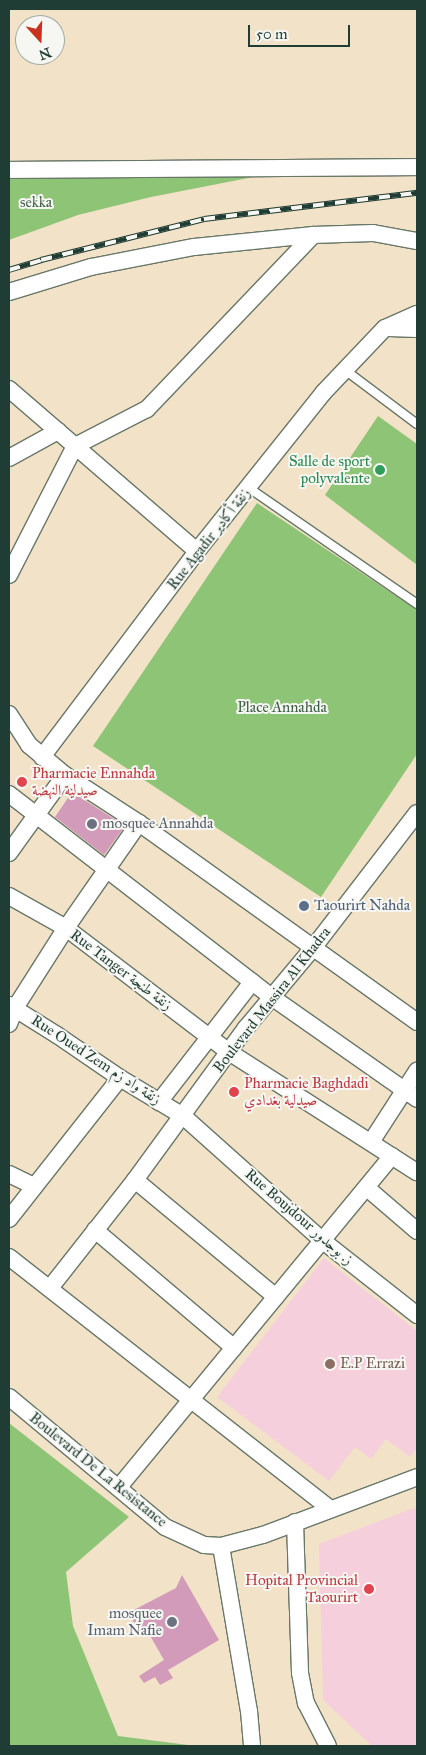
<!DOCTYPE html>
<meta charset="utf-8">
<style>
body{margin:0}
#map{position:relative;width:426px;height:1755px;overflow:hidden;background:#f2e2c8;font-family:"IM FELL Great Primer",Amiri,serif}
div>[style]{position:absolute}
.built>*{inset:0;background:#f5cfdb}
.green>*{inset:0;background:#8ec476}
.building>*{inset:0;background:#d29bba}
.roads{filter:drop-shadow(1px 0 #697768) drop-shadow(-1px 0 #697768) drop-shadow(0 1px #697768) drop-shadow(0 -1px #697768)}
.service>*{height:8px;margin:-4px;padding:0 4px;transform-origin:4px;border-radius:4px;background:#fff}
.minor>*{height:16px;margin:-8px;padding:0 8px;transform-origin:8px;border-radius:8px;background:#fff}
.rail>*{height:5.5px;margin-top:-2.75px;transform-origin:0;background:repeating-linear-gradient(90deg,#f6f6f2 0 11px,#1f3d34 0 22px);box-sizing:border-box;border-block:1px solid #1f3d34}
.dots>*{width:14px;height:14px;translate:-50% -50%;box-sizing:border-box;border:2px solid #f6f6f2;border-radius:50%}
span{translate:-50% -50%;white-space:nowrap;text-align:center;line-height:1.15;-webkit-text-stroke:4px #f6f6f2;paint-order:stroke}
.park-label{font-size:15px;color:#3b5f44}
.leisure-label{font-size:15px;color:#27864d}
.right{translate:-100% -50%;text-align:right}
.street-label{font-size:15px;color:#1f3d34}
.health-label{font-size:15px;color:#be3a42}
.left{translate:0 -50%;text-align:left}
.worship-label{font-size:15px;color:#5b616d}
.service-label{font-size:15px;color:#4e5e75}
.education-label{font-size:15px;color:#785e54}
.frame{position:absolute;inset:0;border:10px solid #1f3d34;pointer-events:none}
.north{position:absolute;left:15px;top:15px;width:50px;height:50px;box-sizing:border-box;background:#f6f6f2;border:1px solid #a0aca6;border-radius:50%;rotate:160deg;font-size:14px;font-weight:700;line-height:20px;text-align:center;color:#1f3d34}
.north::after{content:'';display:block;margin:auto;width:18px;height:22px;background:#c8321e;clip-path:polygon(50% 0,100% 100%,50% 72%,0 100%)}
.scale{position:absolute;left:248px;top:25px;width:102px;height:22px;box-sizing:border-box;border:2px solid #1f3d34;border-top:0;padding-left:6px;font-size:15px;line-height:18px;white-space:nowrap;color:#1f3d34;-webkit-text-stroke:4px #f6f6f2;paint-order:stroke}
</style>
<div id="map">
<div class="built">
<i style="clip-path:polygon(324px 1258px,417px 1331px,417px 1448px,410px 1457px,386px 1439px,371px 1459px,355px 1447px,329px 1481px,217px 1397px)"></i>
<i style="clip-path:polygon(417px 1507px,417px 1746px,372px 1746px,323px 1700px,319px 1544px)"></i>
</div>
<div class="green">
<i style="clip-path:polygon(262px 168px,263px 175px,151px 197px,78px 215px,9px 240px,9px 178px)"></i>
<i style="clip-path:polygon(378px 416px,417px 444px,417px 565px,325px 495px)"></i>
<i style="clip-path:polygon(257px 503px,417px 610px,417px 754px,321px 897px,93px 746px)"></i>
<i style="clip-path:polygon(9px 1423px,129px 1517px,66px 1572px,73px 1626px,118px 1736px,196px 1746px,9px 1746px)"></i>
</div>
<div class="building">
<i style="clip-path:polygon(72px 792px,125px 826px,104px 855px,55px 817px)"></i>
<i style="clip-path:polygon(182px 1575px,219px 1640px,168px 1670px,173px 1678px,160px 1685px,155px 1677px,144px 1683px,139px 1676px,164px 1660px,148px 1632px,142px 1635px,128px 1613px,176px 1588px)"></i>
</div>
<div class="roads">
<div class="service">
<i style="left:345px;top:370px;width:90px;rotate:36.9deg"></i>
<i style="left:249px;top:488px;width:204px;rotate:34.6deg"></i>
</div>
<div class="minor">
<i style="left:9px;top:170px;width:408px;rotate:-0.4deg"></i>
<i style="left:9px;top:292px;width:86px;rotate:-17deg"></i>
<i style="left:91px;top:267px;width:105px;rotate:-11deg"></i>
<i style="left:194px;top:247px;width:120px;rotate:-5.8deg"></i>
<i style="left:313px;top:235px;width:60px;rotate:-1.9deg"></i>
<i style="left:373px;top:233px;width:45px;rotate:10.3deg"></i>
<i style="left:389px;top:328px;width:28px;rotate:2deg"></i>
<i style="left:9px;top:389px;width:248px;rotate:40.8deg"></i>
<i style="left:9px;top:458px;width:56px;rotate:-28.9deg"></i>
<i style="left:9px;top:575px;width:145px;rotate:-62.9deg"></i>
<i style="left:75px;top:446px;width:81px;rotate:-27.2deg"></i>
<i style="left:147px;top:409px;width:240px;rotate:-46.3deg"></i>
<i style="left:9px;top:714px;width:37px;rotate:57deg"></i>
<i style="left:29px;top:745px;width:47px;rotate:39.8deg"></i>
<i style="left:65px;top:775px;width:88px;rotate:33deg"></i>
<i style="left:139px;top:823px;width:342px;rotate:35.6deg"></i>
<i style="left:42px;top:757px;width:258px;rotate:-53deg"></i>
<i style="left:197px;top:551px;width:202px;rotate:-51.4deg"></i>
<i style="left:323px;top:393px;width:90px;rotate:-46.4deg"></i>
<i style="left:385px;top:328px;width:35px;rotate:-24deg"></i>
<i style="left:9px;top:794px;width:334px;rotate:37.7deg"></i>
<i style="left:273px;top:998px;width:176px;rotate:35deg"></i>
<i style="left:9px;top:853px;width:96px;rotate:-54.3deg"></i>
<i style="left:9px;top:896px;width:65px;rotate:29.3deg"></i>
<i style="left:66px;top:928px;width:205px;rotate:37.3deg"></i>
<i style="left:229px;top:1052px;width:223px;rotate:32.6deg"></i>
<i style="left:9px;top:1005px;width:57px;rotate:32deg"></i>
<i style="left:57px;top:1035px;width:76px;rotate:34.3deg"></i>
<i style="left:120px;top:1078px;width:74px;rotate:31.1deg"></i>
<i style="left:183px;top:1116px;width:188px;rotate:41.8deg"></i>
<i style="left:323px;top:1241px;width:120px;rotate:38.2deg"></i>
<i style="left:9px;top:1024px;width:17px;rotate:-69deg"></i>
<i style="left:15px;top:1008px;width:95px;rotate:-57.5deg"></i>
<i style="left:66px;top:928px;width:128px;rotate:-55.2deg"></i>
<i style="left:159px;top:1102px;width:152px;rotate:-52.2deg"></i>
<i style="left:371px;top:1142px;width:85px;rotate:-57.1deg"></i>
<i style="left:9px;top:1174px;width:28px;rotate:26deg"></i>
<i style="left:135px;top:1180px;width:183px;rotate:39.7deg"></i>
<i style="left:367px;top:1188px;width:66px;rotate:40.7deg"></i>
<i style="left:9px;top:1219px;width:179px;rotate:-51.8deg"></i>
<i style="left:95px;top:1230px;width:182px;rotate:40.3deg"></i>
<i style="left:9px;top:1257px;width:408px;rotate:38.1deg"></i>
<i style="left:50px;top:1288px;width:137px;rotate:-51.8deg"></i>
<i style="left:135px;top:1180px;width:188px;rotate:-53.9deg"></i>
<i style="left:246px;top:1028px;width:104px;rotate:-50.1deg"></i>
<i style="left:313px;top:948px;width:170px;rotate:-52.4deg"></i>
<i style="left:9px;top:1397px;width:203px;rotate:39.8deg"></i>
<i style="left:165px;top:1527px;width:43px;rotate:24.8deg"></i>
<i style="left:204px;top:1545px;width:17px;rotate:3deg"></i>
<i style="left:221px;top:1546px;width:43px;rotate:-14.7deg"></i>
<i style="left:263px;top:1535px;width:165px;rotate:-20.6deg"></i>
<i style="left:119px;top:1487px;width:429px;rotate:-50.5deg"></i>
<i style="left:295px;top:1522px;width:151px;rotate:88.1deg"></i>
<i style="left:300px;top:1673px;width:31px;rotate:79deg"></i>
<i style="left:306px;top:1703px;width:48px;rotate:62.9deg"></i>
<i style="left:221px;top:1546px;width:167px;rotate:80.4deg"></i>
<i style="left:249px;top:1711px;width:35px;rotate:85deg"></i>
</div>
</div>
<div class="rail">
<i style="left:9px;top:270px;width:34px;rotate:-17deg"></i>
<i style="left:41px;top:260px;width:168px;rotate:-14.1deg"></i>
<i style="left:204px;top:219px;width:215px;rotate:-7deg"></i>
</div>
<div class="dots">
<i style="left:380px;top:470px;background:#2e9e5b"></i>
<i style="left:22px;top:782px;background:#e0444e"></i>
<i style="left:92px;top:824px;background:#6b7280"></i>
<i style="left:304px;top:906px;background:#5c6f8a"></i>
<i style="left:234px;top:1092px;background:#e0444e"></i>
<i style="left:330px;top:1364px;background:#8d6e63"></i>
<i style="left:369px;top:1589px;background:#e0444e"></i>
<i style="left:172px;top:1622px;background:#6b7280"></i>
</div>
<div class="park-label">
<span style="left:36px;top:203px">sekka</span>
<span style="left:282px;top:708px">Place Annahda</span>
</div>
<div class="leisure-label">
<span class="right" style="left:370px;top:470px">Salle de sport<br>polyvalente</span>
</div>
<div class="street-label">
<span style="left:209px;top:539px;rotate:-52deg">Rue Agadir زنقة أكادير</span>
<span style="left:121px;top:970px;rotate:37deg">Rue Tanger زنقة طنجة</span>
<span style="left:272px;top:1000px;rotate:-52deg">Boulevard Massira Al Khadra</span>
<span style="left:96px;top:1060px;rotate:33deg">Rue Oued Zem زنقة واد زم</span>
<span style="left:299px;top:1217px;rotate:41deg">Rue Boujdour ز. بوجدور</span>
<span style="left:98px;top:1470px;rotate:39deg">Boulevard De La Resistance</span>
</div>
<div class="health-label">
<span class="left" style="left:32px;top:782px">Pharmacie Ennahda<br>صيدلية النهضة</span>
<span class="left" style="left:244px;top:1092px">Pharmacie Baghdadi<br>صيدلية بغدادي</span>
<span class="right" style="left:358px;top:1589px">Hopital Provincial<br>Taourirt</span>
</div>
<div class="worship-label">
<span class="left" style="left:102px;top:824px">mosquee Annahda</span>
<span class="right" style="left:162px;top:1622px">mosquee<br>Imam Nafie</span>
</div>
<div class="service-label">
<span class="left" style="left:314px;top:906px">Taourirt Nahda</span>
</div>
<div class="education-label">
<span class="left" style="left:340px;top:1364px">E.P Errazi</span>
</div>
<div class="frame"></div>
<div class="north">N</div>
<div class="scale">50 m</div>
</div>
